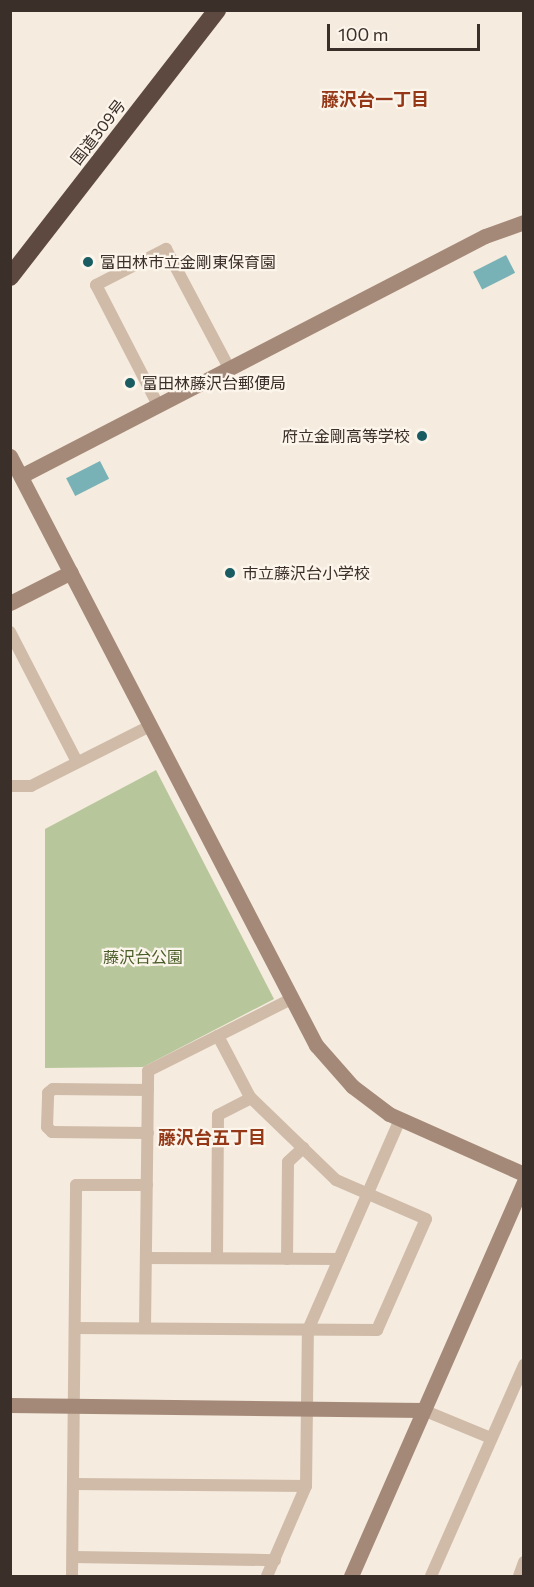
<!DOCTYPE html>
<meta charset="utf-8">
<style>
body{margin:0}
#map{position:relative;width:534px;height:1587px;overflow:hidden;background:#f5ebde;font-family:Commissioner,"Noto Sans JP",sans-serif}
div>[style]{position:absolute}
.green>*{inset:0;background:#b7c79b}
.water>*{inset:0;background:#79b2b6;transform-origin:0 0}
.street>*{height:12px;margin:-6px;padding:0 6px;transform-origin:6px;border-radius:6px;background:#cfbba8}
.secondary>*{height:15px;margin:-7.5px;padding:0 7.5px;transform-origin:7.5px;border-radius:7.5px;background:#a48978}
.highway>*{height:18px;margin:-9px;padding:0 9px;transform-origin:9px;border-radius:9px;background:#5d493f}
.dots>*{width:16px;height:16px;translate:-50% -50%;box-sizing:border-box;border:3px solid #fcf5eb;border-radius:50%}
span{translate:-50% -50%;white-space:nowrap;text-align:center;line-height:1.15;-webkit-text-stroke:4.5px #fcf5eb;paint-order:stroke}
.street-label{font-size:16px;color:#3b2f29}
.poi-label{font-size:16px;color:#3b2f29}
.left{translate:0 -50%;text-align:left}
.right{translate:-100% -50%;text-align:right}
.park-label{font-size:16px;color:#495d29}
.neighbourhood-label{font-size:18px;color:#943818;font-weight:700}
.frame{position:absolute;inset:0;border:12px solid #3b2f29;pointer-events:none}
.scale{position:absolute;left:327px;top:24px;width:153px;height:27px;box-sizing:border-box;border:3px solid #3b2f29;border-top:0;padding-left:8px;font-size:18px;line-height:21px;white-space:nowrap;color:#3b2f29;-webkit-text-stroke:4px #fcf5eb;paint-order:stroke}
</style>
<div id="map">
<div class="green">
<i style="clip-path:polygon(156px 770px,274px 999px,143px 1067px,45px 1068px,45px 829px)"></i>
</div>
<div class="water">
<i style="left:506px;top:255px;width:20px;height:37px;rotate:63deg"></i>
<i style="left:100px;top:461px;width:20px;height:38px;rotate:63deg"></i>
</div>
<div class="street">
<i style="left:158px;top:405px;width:135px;rotate:-117.3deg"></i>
<i style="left:96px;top:285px;width:79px;rotate:-27.2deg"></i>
<i style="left:166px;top:249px;width:135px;rotate:62.1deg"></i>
<i style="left:10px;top:632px;width:146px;rotate:62.7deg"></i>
<i style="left:10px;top:786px;width:21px"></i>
<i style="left:31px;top:786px;width:133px;rotate:-26.8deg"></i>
<i style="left:148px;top:1133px;width:96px;rotate:-179.4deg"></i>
<i style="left:52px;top:1132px;width:7px;rotate:-135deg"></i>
<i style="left:47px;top:1127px;width:34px;rotate:-88deg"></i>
<i style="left:48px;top:1093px;width:6px;rotate:-39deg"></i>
<i style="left:53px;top:1089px;width:95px;rotate:0.6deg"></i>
<i style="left:146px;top:1258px;width:193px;rotate:0.3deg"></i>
<i style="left:217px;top:1258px;width:143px;rotate:-89.6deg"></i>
<i style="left:218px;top:1115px;width:37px;rotate:-27deg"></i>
<i style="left:287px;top:1259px;width:97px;rotate:-89.4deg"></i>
<i style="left:288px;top:1162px;width:21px;rotate:-43deg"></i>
<i style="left:76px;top:1328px;width:301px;rotate:0.4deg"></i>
<i style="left:377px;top:1330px;width:121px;rotate:-66.2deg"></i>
<i style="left:426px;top:1219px;width:98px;rotate:-156.6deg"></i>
<i style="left:336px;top:1180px;width:120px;rotate:-136deg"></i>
<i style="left:250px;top:1097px;width:69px;rotate:-117.7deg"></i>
<i style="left:145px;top:1328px;width:257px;rotate:-89.3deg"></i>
<i style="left:148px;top:1071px;width:160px;rotate:-26.7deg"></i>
<i style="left:423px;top:1410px;width:74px;rotate:22.4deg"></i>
<i style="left:73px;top:1484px;width:233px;rotate:0.5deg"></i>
<i style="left:73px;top:1557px;width:202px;rotate:0.9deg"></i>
<i style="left:72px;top:1576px;width:391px;rotate:-89.4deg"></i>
<i style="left:76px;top:1185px;width:71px"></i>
<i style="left:267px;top:1576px;width:98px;rotate:-66.6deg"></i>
<i style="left:306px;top:1486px;width:156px;rotate:-89.3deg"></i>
<i style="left:308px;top:1330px;width:230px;rotate:-66.4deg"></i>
<i style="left:431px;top:1576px;width:231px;rotate:-66.2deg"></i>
<i style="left:519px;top:1576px;width:15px;rotate:-70deg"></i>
</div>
<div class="secondary">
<i style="left:10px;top:456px;width:664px;rotate:62.55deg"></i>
<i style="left:316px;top:1045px;width:55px;rotate:48.7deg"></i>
<i style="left:352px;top:1086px;width:46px;rotate:37.1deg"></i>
<i style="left:389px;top:1114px;width:148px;rotate:24deg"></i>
<i style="left:21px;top:476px;width:522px;rotate:-27.35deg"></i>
<i style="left:485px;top:236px;width:41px;rotate:-19.7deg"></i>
<i style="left:10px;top:603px;width:68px;rotate:-26.9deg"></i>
<i style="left:10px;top:1405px;width:413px;rotate:0.7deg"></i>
<i style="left:351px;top:1576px;width:431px;rotate:-66.3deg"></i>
</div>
<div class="highway">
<i style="left:10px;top:277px;width:338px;rotate:-52.2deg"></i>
</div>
<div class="dots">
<i style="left:88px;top:262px;background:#195c62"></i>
<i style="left:130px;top:383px;background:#195c62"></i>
<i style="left:422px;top:436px;background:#195c62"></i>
<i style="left:230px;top:573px;background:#195c62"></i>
</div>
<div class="street-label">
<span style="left:98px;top:132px;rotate:-52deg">国道309号</span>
</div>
<div class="poi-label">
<span class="left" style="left:100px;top:262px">富田林市立金剛東保育園</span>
<span class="left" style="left:142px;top:383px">富田林藤沢台郵便局</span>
<span class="right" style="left:410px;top:436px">府立金剛高等学校</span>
<span class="left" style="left:242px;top:573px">市立藤沢台小学校</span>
</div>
<div class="park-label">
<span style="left:143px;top:957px">藤沢台公園</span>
</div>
<div class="neighbourhood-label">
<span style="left:375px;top:99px">藤沢台一丁目</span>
<span style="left:212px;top:1137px">藤沢台五丁目</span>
</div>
<div class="frame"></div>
<div class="scale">100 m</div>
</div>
